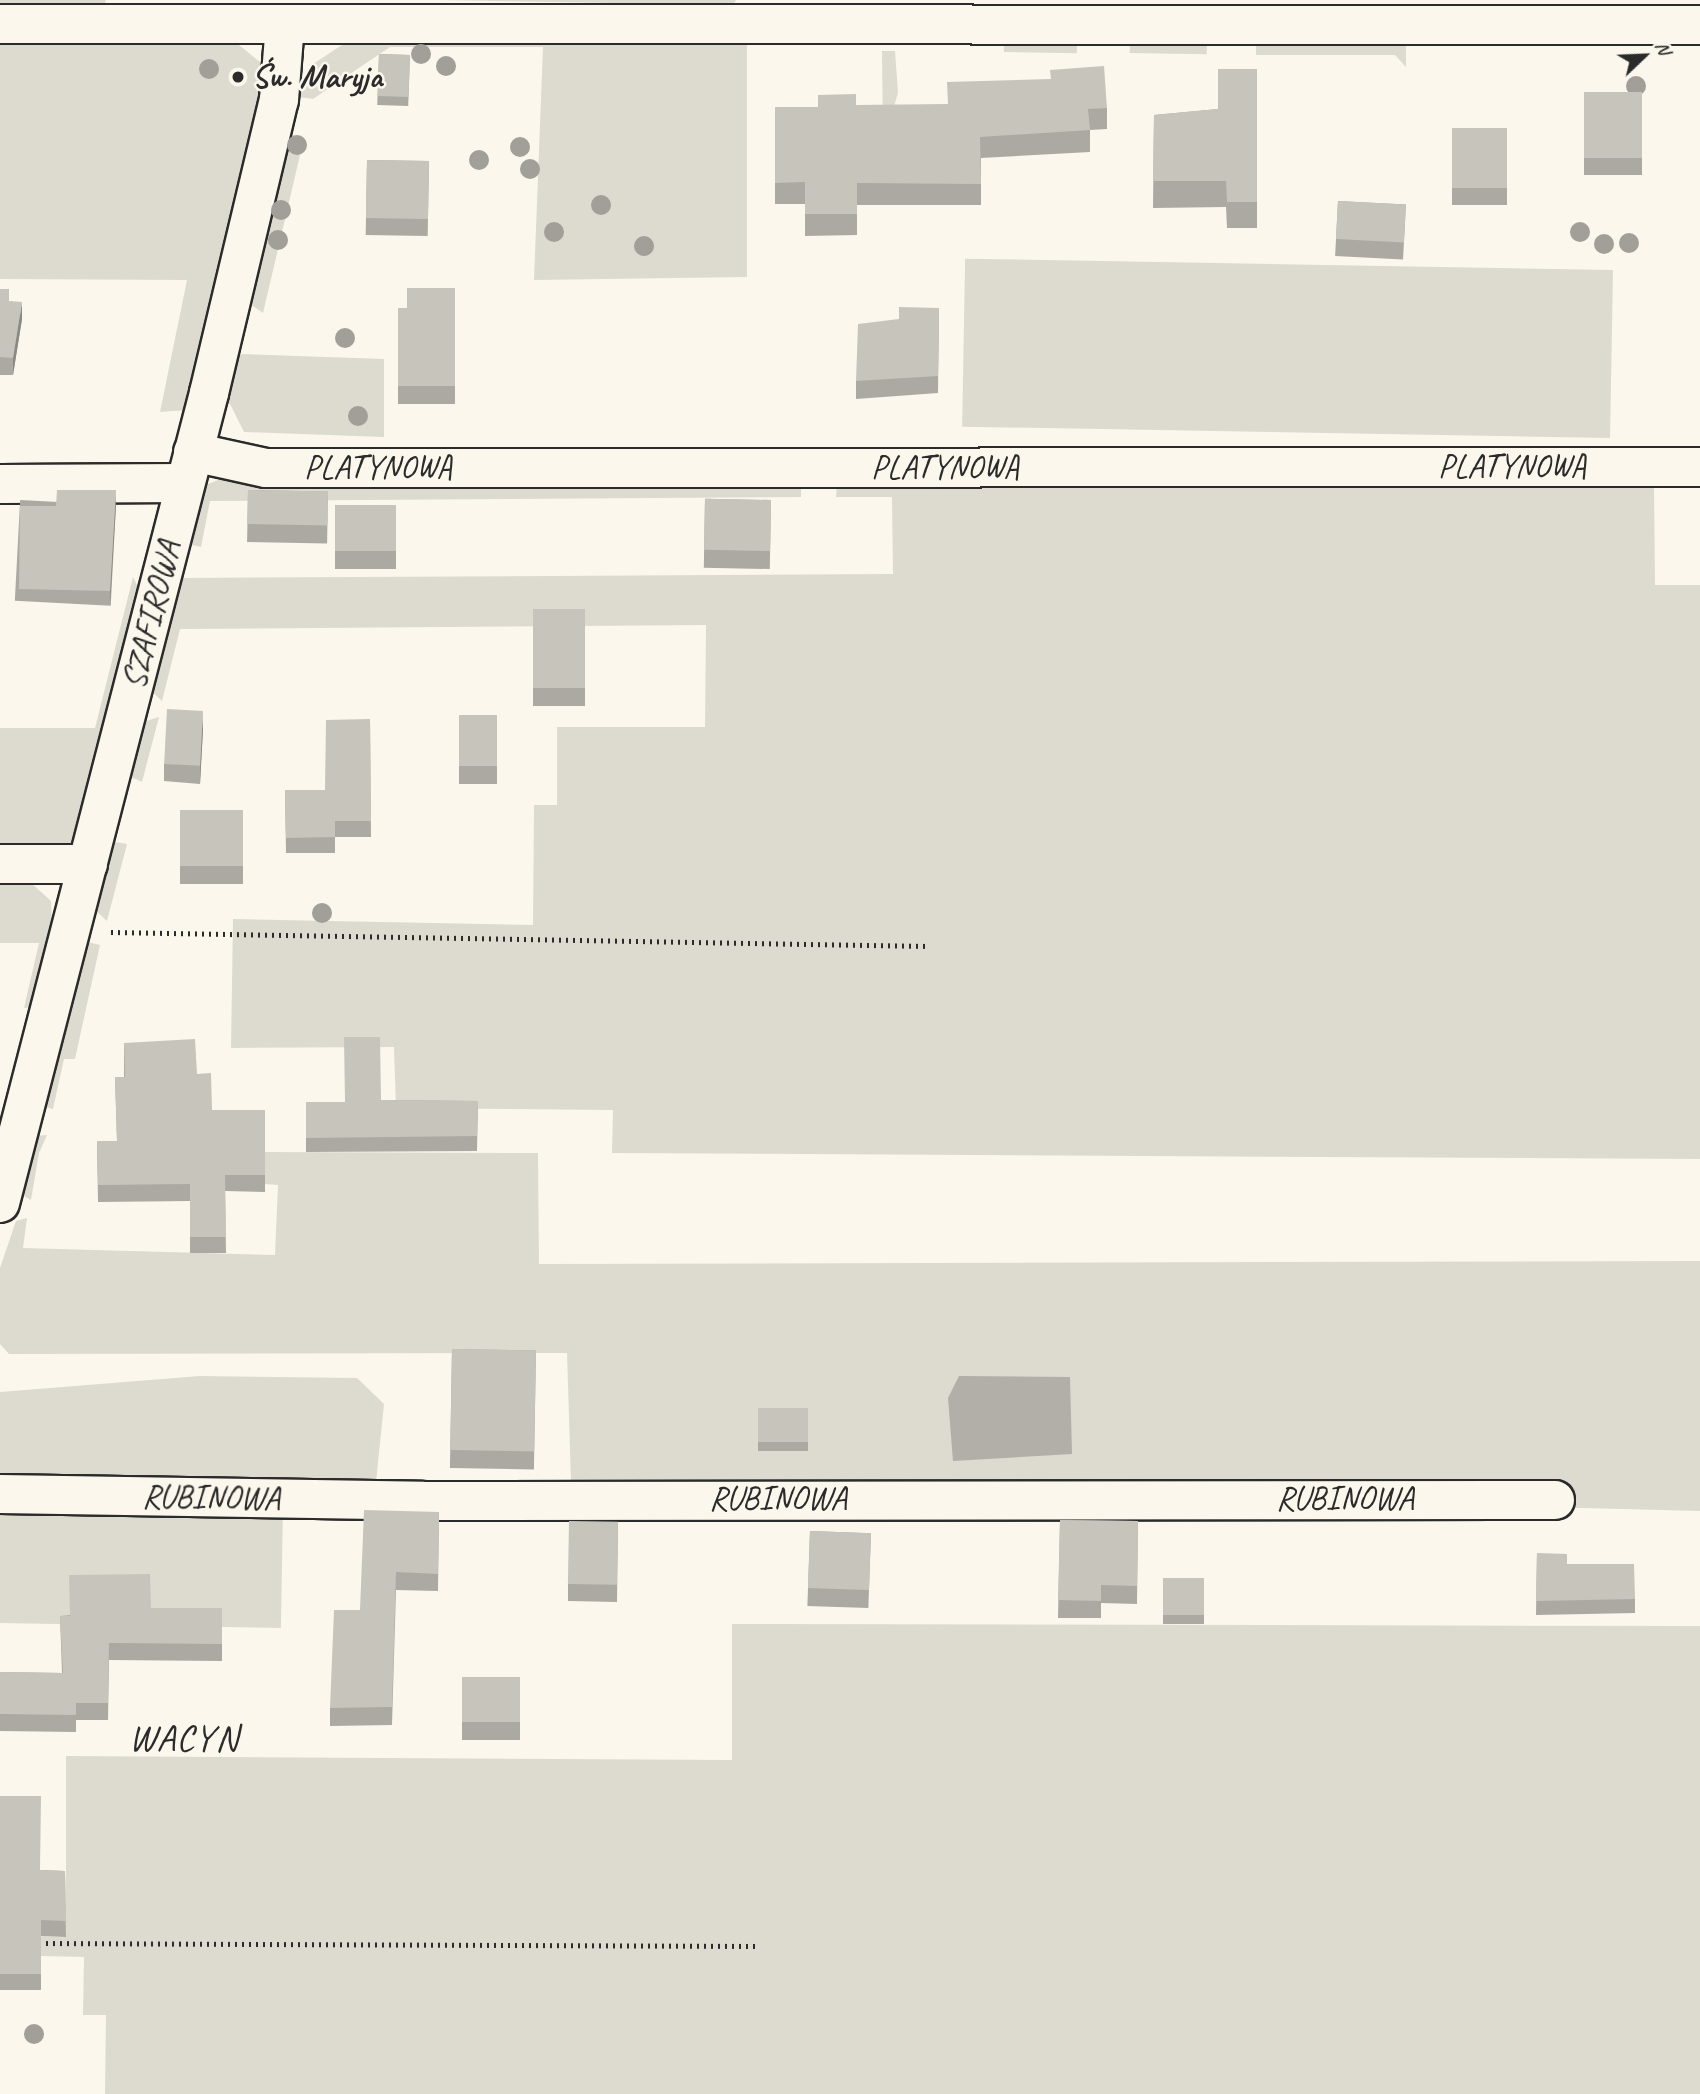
<!DOCTYPE html>
<meta charset="utf-8">
<style>
body{margin:0}
#map{position:relative;width:1700px;height:2094px;overflow:hidden;background:#fbf7ec;font-family:Caveat,sans-serif}
div>[style]{position:absolute}
.green>*{inset:0;background:#dddad0;transform-origin:0 0}
.water>*{inset:0;background:#b1afa7}
.path>*{height:4.5px;margin-top:-2.25px;transform-origin:0;background:repeating-linear-gradient(90deg,#2b2b2b 0 2px,transparent 0 7px)}
.roads{filter:drop-shadow(2px 0 #2b2b2b) drop-shadow(-2px 0 #2b2b2b) drop-shadow(0 2px #2b2b2b) drop-shadow(0 -2px #2b2b2b)}
.minor>*{height:38px;margin:-19px;padding:0 19px;transform-origin:19px;border-radius:19px;background:#fbf7ec}
.trees>*{width:20px;height:20px;margin:-10px;border-radius:50%;background:#a19f98}
.wall>*{inset:0;background:#aba9a2;transform-origin:0 0}
.shaded-wall>*{inset:0;background:#8b8984}
.building>*{inset:0;background:#c7c4bc;transform-origin:0 0}
.dots>*{width:19px;height:19px;translate:-50% -50%;box-sizing:border-box;border:4px solid #fbf7ec;border-radius:50%}
span{translate:-50% -50%;white-space:nowrap;text-align:center;line-height:1.15;-webkit-text-stroke:5px #fbf7ec;paint-order:stroke}
.poi-label{font-size:33px;color:#2b2b2b;font-weight:700}
.left{translate:0 -50%;text-align:left}
.street-label{font-size:33px;color:#2b2b2b}
.quarter-label{font-size:37px;color:#2b2b2b;letter-spacing:2px}
.north{position:absolute;left:1609px;top:21px;width:70px;height:70px;-webkit-text-stroke:5px #fbf7ec;paint-order:stroke;rotate:67deg;font-size:19px;font-weight:700;line-height:28px;text-align:center;color:#2b2b2b}
.north::after{content:'';display:block;margin:auto;width:24px;height:32px;background:#2b2b2b;clip-path:polygon(50% 0,100% 100%,50% 72%,0 100%)}
</style>
<div id="map">
<div class="green">
<i style="clip-path:polygon(0 0,106px 0,103px 10px,0 12px)"></i>
<i style="clip-path:polygon(438px 0,736px 0,733px 5px)"></i>
<i style="left:1130px;top:36px;width:77px;height:17px;rotate:1deg"></i>
<i style="clip-path:polygon(1406px 39px,1406px 67px,1395px 55px,1256px 55px,1256px 40px)"></i>
<i style="clip-path:polygon(747px 40px,747px 277px,534px 280px,543px 47px,390px 47px,313px 99px,299px 97px,310px 66px,345px 43px)"></i>
<i style="left:1004px;top:40px;width:73px;height:12px;rotate:1deg"></i>
<i style="clip-path:polygon(0 41px,234px 41px,260px 62px,264px 87px,187px 410px,160px 412px,187px 280px,0 279px)"></i>
<i style="clip-path:polygon(882px 51px,895px 51px,898px 93px,883px 143px)"></i>
<i style="clip-path:polygon(288px 134px,304px 138px,263px 313px,246px 301px)"></i>
<i style="left:1613px;top:270px;width:168px;height:648px;rotate:91deg"></i>
<i style="clip-path:polygon(242px 354px,384px 359px,384px 437px,244px 432px,230px 404px,221px 402px,231px 358px)"></i>
<i style="clip-path:polygon(218px 480px,801px 484px,801px 497px,210px 501px,201px 547px,183px 543px,203px 486px)"></i>
<i style="clip-path:polygon(837px 483px,1654px 486px,1655px 585px,1700px 585px,1700px 1159px,612px 1153px,613px 1110px,396px 1108px,394px 1047px,231px 1048px,233px 919px,533px 925px,534px 805px,557px 805px,557px 727px,705px 727px,706px 625px,180px 629px,162px 701px,149px 689px,181px 578px,893px 574px,892px 497px,836px 497px)"></i>
<i style="clip-path:polygon(133px 577px,138px 587px,74px 841px,65px 849px,0 852px,0 728px,95px 728px)"></i>
<i style="clip-path:polygon(159px 717px,142px 782px,129px 776px,140px 723px)"></i>
<i style="clip-path:polygon(109px 841px,127px 844px,107px 921px,95px 910px)"></i>
<i style="clip-path:polygon(0 876px,29px 881px,51px 901px,52px 927px,30px 1007px,24px 1008px,39px 943px,0 943px)"></i>
<i style="clip-path:polygon(83px 941px,100px 945px,75px 1059px,64px 1059px,53px 1109px,43px 1106px)"></i>
<i style="clip-path:polygon(47px 1135px,39px 1153px,31px 1200px,19px 1193px,35px 1136px)"></i>
<i style="clip-path:polygon(265px 1152px,538px 1153px,539px 1264px,1700px 1261px,1700px 1511px,571px 1482px,567px 1353px,9px 1354px,0 1344px,0 1268px,16px 1221px,27px 1218px,23px 1248px,275px 1255px,278px 1185px,265px 1184px)"></i>
<i style="clip-path:polygon(200px 1376px,357px 1378px,384px 1404px,376px 1482px,0 1482px,0 1392px)"></i>
<i style="left:0;top:1505px;width:283px;height:118px;rotate:1deg"></i>
<i style="clip-path:polygon(732px 1624px,1700px 1626px,1700px 2094px,105px 2094px,106px 2015px,83px 2015px,84px 1957px,41px 1956px,0 1935px,66px 1937px,66px 1756px,732px 1760px)"></i>
</div>
<div class="water">
<i style="clip-path:polygon(959px 1376px,1070px 1377px,1072px 1454px,953px 1461px,948px 1398px)"></i>
</div>
<div class="path">
<i style="left:111px;top:932px;width:818px;rotate:0.98deg"></i>
<i style="left:39px;top:1943px;width:716px;rotate:0.24deg"></i>
</div>
<div class="roads">
<div class="minor">
<i style="left:0;top:24px;width:1700px;rotate:0.03deg"></i>
<i style="left:193px;top:452px;width:75px;rotate:12.4deg"></i>
<i style="left:266px;top:468px;width:1434px;rotate:-0.04deg"></i>
<i style="left:0;top:484px;width:185px;rotate:-0.3deg"></i>
<i style="left:0;top:864px;width:88px"></i>
<i style="left:0;top:1203px;width:837px;rotate:-75.53deg"></i>
<i style="left:209px;top:393px;width:301px;rotate:-76.6deg"></i>
<i style="left:279px;top:100px;width:76px;rotate:-85.5deg"></i>
<i style="left:0;top:1494px;width:423px;rotate:0.9deg"></i>
<i style="left:423px;top:1501px;width:1132px;rotate:-0.05deg"></i>
</div>
</div>
<div class="trees">
<i style="left:421px;top:54px"></i>
<i style="left:446px;top:66px"></i>
<i style="left:209px;top:69px"></i>
<i style="left:1636px;top:86px"></i>
<i style="left:297px;top:145px"></i>
<i style="left:520px;top:147px"></i>
<i style="left:479px;top:160px"></i>
<i style="left:530px;top:169px"></i>
<i style="left:601px;top:205px"></i>
<i style="left:281px;top:210px"></i>
<i style="left:554px;top:232px"></i>
<i style="left:1580px;top:232px"></i>
<i style="left:278px;top:240px"></i>
<i style="left:1629px;top:243px"></i>
<i style="left:1604px;top:244px"></i>
<i style="left:644px;top:246px"></i>
<i style="left:345px;top:338px"></i>
<i style="left:358px;top:416px"></i>
<i style="left:322px;top:913px"></i>
<i style="left:34px;top:2034px"></i>
</div>
<div class="wall">
<i style="left:379px;top:54px;width:31px;height:51px;rotate:2deg"></i>
<i style="clip-path:polygon(1257px 69px,1257px 228px,1227px 228px,1226px 207px,1153px 208px,1154px 115px,1218px 109px)"></i>
<i style="left:1584px;top:92px;width:58px;height:83px"></i>
<i style="clip-path:polygon(856px 105px,1107px 108px,1107px 129px,1090px 130px,1090px 152px,981px 158px,981px 205px,857px 205px,857px 235px,805px 236px,805px 204px,775px 204px,775px 107px,818px 107px)"></i>
<i style="left:1452px;top:128px;width:55px;height:77px"></i>
<i style="left:367px;top:160px;width:62px;height:75px;rotate:1deg"></i>
<i style="left:1338px;top:201px;width:68px;height:55px;rotate:3deg"></i>
<i style="clip-path:polygon(455px 288px,455px 404px,398px 404px,398px 308px,407px 308px)"></i>
<i style="clip-path:polygon(0 289px,22px 319px,13px 375px,0 375px)"></i>
<i style="clip-path:polygon(939px 308px,938px 393px,856px 399px,856px 381px,899px 319px)"></i>
<i style="left:248px;top:490px;width:80px;height:52px;rotate:1deg"></i>
<i style="left:771px;top:500px;width:69px;height:66px;rotate:91deg"></i>
<i style="left:116px;top:505px;width:101px;height:96px;rotate:93deg"></i>
<i style="left:335px;top:505px;width:61px;height:64px"></i>
<i style="left:533px;top:609px;width:52px;height:97px"></i>
<i style="left:459px;top:715px;width:38px;height:69px"></i>
<i style="clip-path:polygon(370px 719px,371px 837px,335px 837px,335px 853px,286px 853px,285px 790px,325px 790px)"></i>
<i style="clip-path:polygon(203px 729px,200px 784px,164px 781px,164px 764px)"></i>
<i style="left:180px;top:810px;width:63px;height:74px"></i>
<i style="clip-path:polygon(124px 1043px,197px 1074px,212px 1110px,265px 1110px,265px 1192px,225px 1191px,226px 1253px,190px 1253px,190px 1201px,98px 1202px,97px 1141px,117px 1141px,115px 1077px,124px 1077px)"></i>
<i style="clip-path:polygon(381px 1100px,478px 1101px,477px 1151px,306px 1152px,306px 1102px,345px 1102px)"></i>
<i style="left:452px;top:1349px;width:84px;height:119px;rotate:1deg"></i>
<i style="left:808px;top:1408px;width:43px;height:50px;rotate:90deg"></i>
<i style="clip-path:polygon(439px 1512px,438px 1591px,396px 1590px,392px 1725px,330px 1726px,330px 1708px,360px 1610px)"></i>
<i style="clip-path:polygon(1060px 1520px,1138px 1521px,1137px 1604px,1101px 1603px,1101px 1618px,1058px 1618px)"></i>
<i style="clip-path:polygon(618px 1522px,617px 1602px,568px 1601px,568px 1584px)"></i>
<i style="left:810px;top:1531px;width:61px;height:75px;rotate:2deg"></i>
<i style="clip-path:polygon(1537px 1553px,1567px 1564px,1635px 1599px,1635px 1613px,1536px 1615px)"></i>
<i style="left:1163px;top:1578px;width:41px;height:46px"></i>
<i style="clip-path:polygon(151px 1608px,222px 1608px,222px 1661px,109px 1660px,108px 1720px,76px 1720px,76px 1732px,0 1731px,0 1672px,62px 1673px,60px 1616px)"></i>
<i style="left:462px;top:1677px;width:58px;height:63px"></i>
<i style="clip-path:polygon(0 1796px,40px 1870px,65px 1871px,66px 1937px,41px 1936px,41px 1990px,0 1990px)"></i>
</div>
<div class="shaded-wall">
<i style="clip-path:polygon(22px 302px,22px 319px,13px 375px,13px 358px)"></i>
<i style="clip-path:polygon(116px 490px,116px 505px,110px 606px,110px 591px)"></i>
<i style="clip-path:polygon(203px 711px,203px 729px,200px 784px,200px 766px)"></i>
</div>
<div class="building">
<i style="left:379px;top:54px;width:31px;height:42px;rotate:2deg"></i>
<i style="clip-path:polygon(1104px 66px,1107px 108px,1088px 109px,1090px 130px,980px 137px,981px 184px,857px 183px,857px 214px,805px 214px,805px 182px,775px 183px,775px 107px,818px 107px,818px 95px,856px 94px,856px 105px,948px 104px,947px 82px,1051px 79px,1050px 70px)"></i>
<i style="clip-path:polygon(1218px 69px,1257px 69px,1257px 202px,1227px 202px,1226px 181px,1153px 181px,1154px 115px,1218px 109px)"></i>
<i style="left:1584px;top:92px;width:58px;height:66px"></i>
<i style="left:1452px;top:128px;width:55px;height:60px"></i>
<i style="left:367px;top:160px;width:62px;height:58px;rotate:1deg"></i>
<i style="left:1338px;top:201px;width:68px;height:38px;rotate:3deg"></i>
<i style="clip-path:polygon(407px 288px,455px 288px,455px 386px,398px 386px,398px 308px,407px 308px)"></i>
<i style="clip-path:polygon(0 289px,9px 289px,9px 301px,22px 302px,13px 358px,0 357px)"></i>
<i style="clip-path:polygon(899px 307px,939px 308px,938px 376px,856px 381px,858px 324px,899px 319px)"></i>
<i style="clip-path:polygon(57px 490px,116px 490px,110px 591px,19px 589px,20px 506px,56px 506px)"></i>
<i style="left:248px;top:490px;width:80px;height:34px;rotate:1deg"></i>
<i style="left:771px;top:500px;width:51px;height:66px;rotate:91deg"></i>
<i style="left:335px;top:505px;width:61px;height:46px"></i>
<i style="left:533px;top:609px;width:52px;height:79px"></i>
<i style="left:167px;top:709px;width:36px;height:55px;rotate:3deg"></i>
<i style="left:459px;top:715px;width:38px;height:51px"></i>
<i style="clip-path:polygon(370px 719px,371px 821px,335px 821px,335px 837px,286px 838px,285px 790px,325px 790px,326px 720px)"></i>
<i style="left:180px;top:810px;width:63px;height:56px"></i>
<i style="clip-path:polygon(344px 1037px,380px 1037px,381px 1100px,478px 1101px,477px 1136px,306px 1138px,306px 1102px,345px 1102px)"></i>
<i style="clip-path:polygon(195px 1039px,197px 1074px,211px 1073px,212px 1110px,265px 1110px,265px 1175px,225px 1175px,226px 1237px,190px 1237px,190px 1184px,98px 1185px,97px 1141px,117px 1141px,115px 1077px,125px 1077px,124px 1043px)"></i>
<i style="left:452px;top:1349px;width:84px;height:101px;rotate:1deg"></i>
<i style="left:808px;top:1408px;width:34px;height:50px;rotate:90deg"></i>
<i style="clip-path:polygon(364px 1510px,439px 1512px,438px 1574px,396px 1572px,392px 1707px,330px 1708px,334px 1610px,360px 1610px)"></i>
<i style="clip-path:polygon(1060px 1520px,1138px 1521px,1137px 1586px,1101px 1585px,1101px 1601px,1058px 1600px)"></i>
<i style="left:569px;top:1521px;width:49px;height:63px;rotate:1deg"></i>
<i style="left:810px;top:1531px;width:61px;height:57px;rotate:2deg"></i>
<i style="clip-path:polygon(1537px 1553px,1567px 1554px,1567px 1564px,1634px 1564px,1635px 1599px,1536px 1601px)"></i>
<i style="clip-path:polygon(150px 1574px,151px 1608px,222px 1608px,222px 1644px,109px 1643px,108px 1703px,76px 1703px,76px 1715px,0 1714px,0 1672px,63px 1673px,60px 1616px,70px 1616px,69px 1575px)"></i>
<i style="left:1163px;top:1578px;width:41px;height:37px"></i>
<i style="left:462px;top:1677px;width:58px;height:45px"></i>
<i style="clip-path:polygon(0 1796px,41px 1796px,40px 1870px,65px 1871px,66px 1921px,41px 1920px,41px 1974px,0 1974px)"></i>
</div>
<div class="dots">
<i style="left:238px;top:77px;background:#2b2b2b"></i>
</div>
<div class="poi-label">
<span class="left" style="left:252px;top:77px">Św. Maryja</span>
</div>
<div class="street-label">
<span style="left:1512px;top:467px">PLATYNOWA</span>
<span style="left:378px;top:468px">PLATYNOWA</span>
<span style="left:945px;top:468px">PLATYNOWA</span>
<span style="left:152px;top:615px;rotate:-76deg">SZAFIROWA</span>
<span style="left:211px;top:1498px;rotate:1deg">RUBINOWA</span>
<span style="left:778px;top:1499px">RUBINOWA</span>
<span style="left:1345px;top:1499px">RUBINOWA</span>
</div>
<div class="quarter-label">
<span style="left:184px;top:1738px">WACYN</span>
</div>
<div class="north">N</div>
</div>
